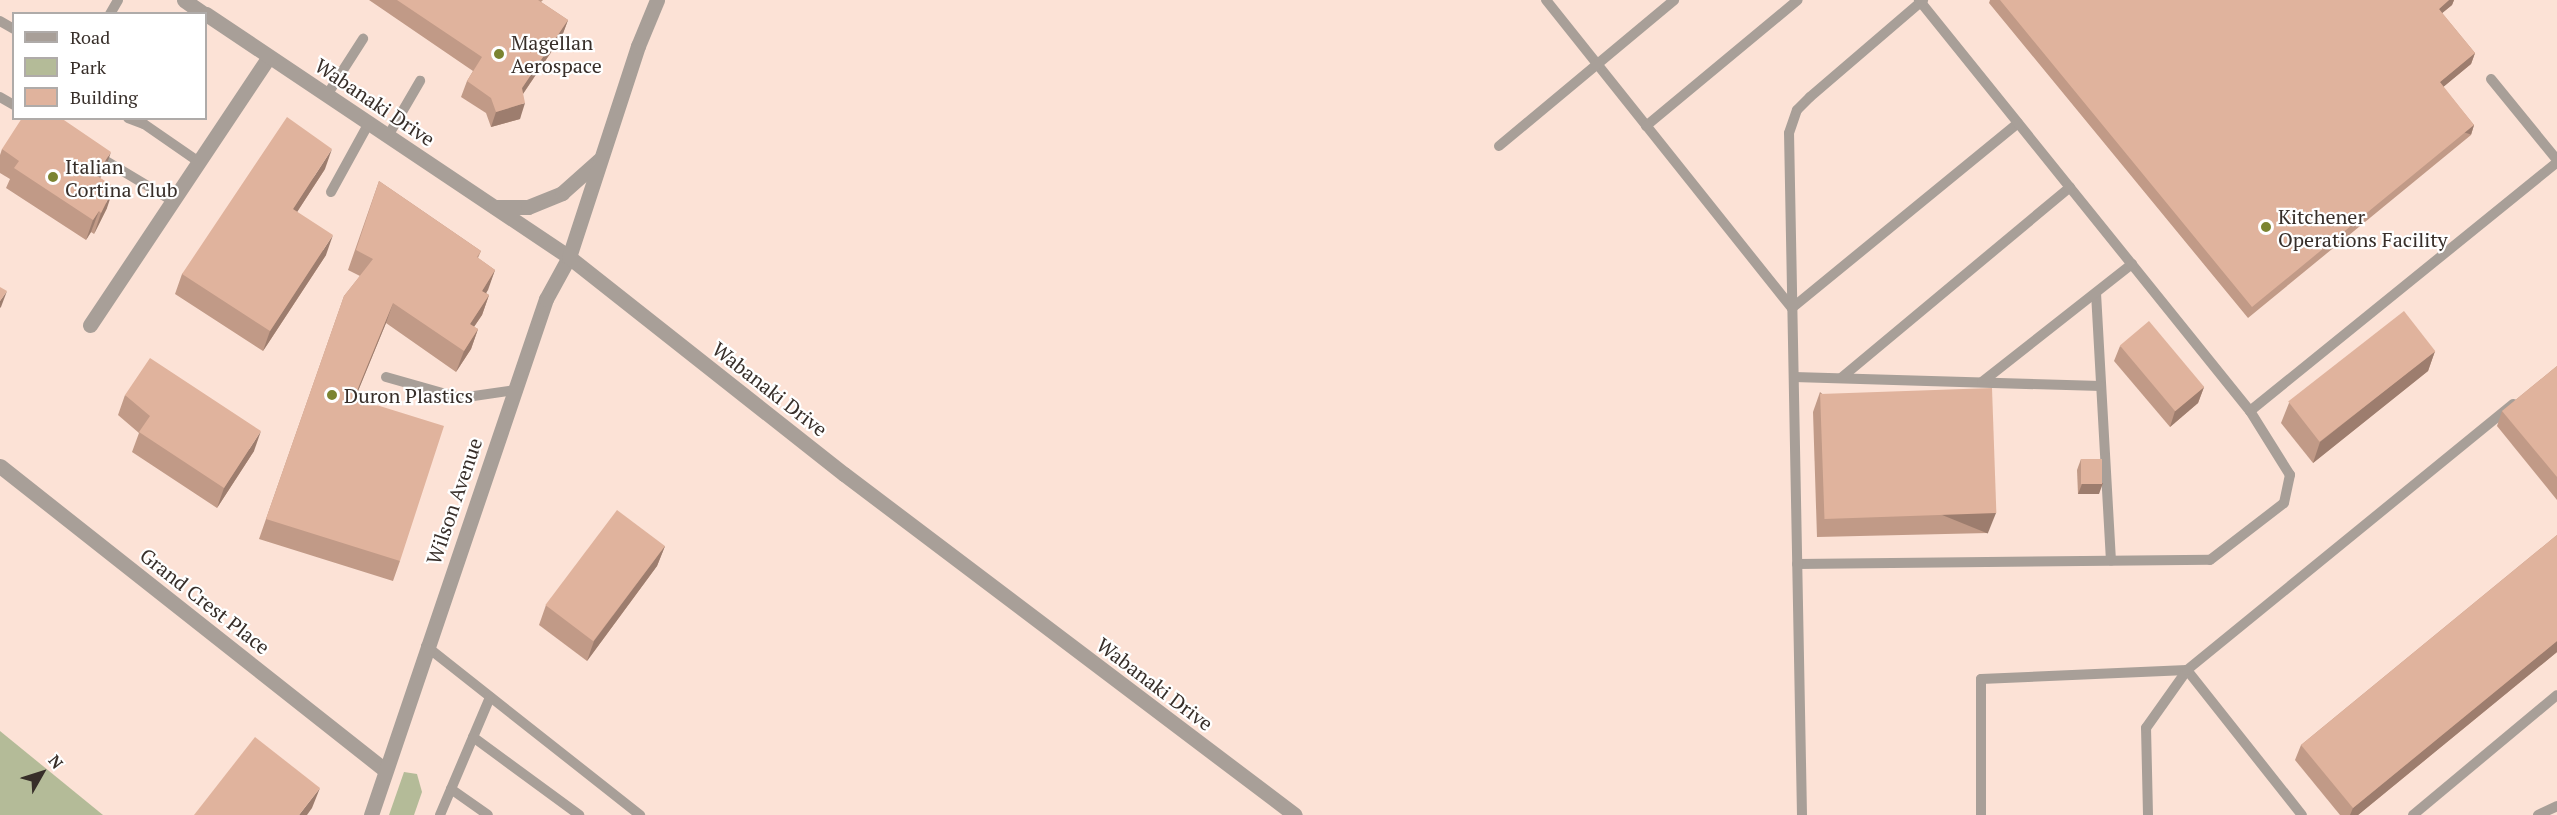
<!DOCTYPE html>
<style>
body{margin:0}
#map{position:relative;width:2557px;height:815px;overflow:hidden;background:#fce2d6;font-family:"PT Serif",serif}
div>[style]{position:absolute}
.green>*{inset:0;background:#b4bb98}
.service>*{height:10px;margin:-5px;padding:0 5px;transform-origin:5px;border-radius:5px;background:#a89f98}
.minor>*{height:15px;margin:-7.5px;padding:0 7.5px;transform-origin:7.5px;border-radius:7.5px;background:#a89f98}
.tertiary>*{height:15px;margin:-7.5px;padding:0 7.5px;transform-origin:7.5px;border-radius:7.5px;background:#a89f98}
.wall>*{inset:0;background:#c19a87}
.shaded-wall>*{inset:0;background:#9d7d6e;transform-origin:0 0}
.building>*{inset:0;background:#e0b39d;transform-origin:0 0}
.dots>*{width:16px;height:16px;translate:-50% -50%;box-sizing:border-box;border:3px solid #fff;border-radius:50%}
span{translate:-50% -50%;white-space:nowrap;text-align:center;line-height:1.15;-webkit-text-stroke:4.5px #fff;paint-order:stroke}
.poi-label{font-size:20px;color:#372e29}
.left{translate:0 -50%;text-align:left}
.street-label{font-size:20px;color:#372e29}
.legend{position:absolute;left:12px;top:12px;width:195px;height:108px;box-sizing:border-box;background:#fff;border:2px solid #afaba9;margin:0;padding:8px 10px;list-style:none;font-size:18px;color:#372e29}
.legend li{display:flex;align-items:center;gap:12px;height:30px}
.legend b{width:30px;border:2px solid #afaba9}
.north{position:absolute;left:12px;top:743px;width:60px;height:60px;-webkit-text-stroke:4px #fff;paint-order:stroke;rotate:51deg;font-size:16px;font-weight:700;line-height:24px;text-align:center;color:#372e29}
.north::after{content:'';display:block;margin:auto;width:21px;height:27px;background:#372e29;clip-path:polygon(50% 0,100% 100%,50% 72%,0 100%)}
</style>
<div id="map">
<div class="green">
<i style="clip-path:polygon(0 731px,103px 815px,0 815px)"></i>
<i style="clip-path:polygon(404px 772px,417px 774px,422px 792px,414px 815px,389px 815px)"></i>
</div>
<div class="service">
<i style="left:1546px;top:0;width:394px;rotate:51.4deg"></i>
<i style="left:1792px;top:308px;width:292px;rotate:-39.3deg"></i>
<i style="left:110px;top:14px;width:16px;rotate:-60deg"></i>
<i style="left:0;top:21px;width:16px;rotate:30deg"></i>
<i style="left:2491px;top:79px;width:104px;rotate:50.8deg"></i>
<i style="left:327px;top:95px;width:67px;rotate:-57.3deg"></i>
<i style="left:0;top:97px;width:16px;rotate:30deg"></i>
<i style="left:128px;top:118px;width:17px;rotate:21deg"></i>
<i style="left:144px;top:124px;width:67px;rotate:34.6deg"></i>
<i style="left:1646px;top:126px;width:197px;rotate:-39.7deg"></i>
<i style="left:388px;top:136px;width:64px;rotate:-59.8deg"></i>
<i style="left:1499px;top:146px;width:228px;rotate:-39.8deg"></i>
<i style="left:96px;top:155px;width:90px;rotate:30.9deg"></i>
<i style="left:331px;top:192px;width:79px;rotate:-61.2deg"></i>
<i style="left:2096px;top:293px;width:268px;rotate:86.8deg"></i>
<i style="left:386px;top:377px;width:77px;rotate:15.8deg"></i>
<i style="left:460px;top:398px;width:56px;rotate:-8.3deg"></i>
<i style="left:1794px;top:377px;width:307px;rotate:1.7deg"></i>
<i style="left:1841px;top:378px;width:298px;rotate:-39.8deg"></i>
<i style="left:1982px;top:382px;width:191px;rotate:-38.2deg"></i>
<i style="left:2250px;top:411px;width:395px;rotate:-39deg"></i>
<i style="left:1797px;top:564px;width:413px;rotate:-0.6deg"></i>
<i style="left:2210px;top:560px;width:93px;rotate:-37.6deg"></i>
<i style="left:2284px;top:503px;width:29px;rotate:-78deg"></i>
<i style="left:2290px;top:475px;width:75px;rotate:-122deg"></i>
<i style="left:2250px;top:411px;width:528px;rotate:-128.85deg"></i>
<i style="left:426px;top:646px;width:273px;rotate:38.3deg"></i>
<i style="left:2187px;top:670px;width:185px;rotate:51.6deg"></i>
<i style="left:473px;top:737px;width:132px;rotate:36.3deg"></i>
<i style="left:451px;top:789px;width:45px;rotate:35.1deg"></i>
<i style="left:440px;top:815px;width:128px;rotate:-67deg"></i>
<i style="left:1802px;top:815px;width:682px;rotate:-91.09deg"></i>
<i style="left:1789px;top:133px;width:24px;rotate:-71deg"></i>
<i style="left:1797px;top:110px;width:18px;rotate:-45deg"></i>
<i style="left:1810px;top:97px;width:149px;rotate:-40.6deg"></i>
<i style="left:1981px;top:815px;width:136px;rotate:-90deg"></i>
<i style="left:1981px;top:679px;width:206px;rotate:-2.5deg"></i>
<i style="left:2148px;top:815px;width:87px;rotate:-91.3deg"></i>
<i style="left:2146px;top:728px;width:71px;rotate:-54.7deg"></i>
<i style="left:2187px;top:670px;width:421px;rotate:-39.2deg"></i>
<i style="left:2413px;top:815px;width:187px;rotate:-39.8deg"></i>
<i style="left:2538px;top:815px;width:21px;rotate:-25deg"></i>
</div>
<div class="minor">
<i style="left:90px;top:325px;width:322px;rotate:-56.3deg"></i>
<i style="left:0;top:466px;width:489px;rotate:38.3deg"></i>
<i style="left:371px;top:815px;width:545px;rotate:-71.27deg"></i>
<i style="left:546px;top:299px;width:48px;rotate:-61.3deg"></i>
</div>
<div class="tertiary">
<i style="left:184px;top:0;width:24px;rotate:35deg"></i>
<i style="left:206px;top:14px;width:437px;rotate:33.8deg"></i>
<i style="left:569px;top:257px;width:350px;rotate:38.3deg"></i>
<i style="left:844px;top:474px;width:565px;rotate:37.09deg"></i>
<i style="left:495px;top:207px;width:33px"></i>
<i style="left:528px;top:207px;width:37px;rotate:-22deg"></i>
<i style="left:562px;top:193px;width:50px;rotate:-41.7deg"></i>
<i style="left:569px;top:257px;width:222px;rotate:-71.9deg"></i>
<i style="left:638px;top:46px;width:50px;rotate:-67.6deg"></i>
</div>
<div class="wall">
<i style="clip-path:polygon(369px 0,543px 0,541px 2px,568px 20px,562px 36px,523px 94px,520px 119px,491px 127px,486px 113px,461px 97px,467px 81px,473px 71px)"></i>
<i style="clip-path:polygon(1990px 0,2454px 0,2452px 5px,2442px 13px,2475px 53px,2471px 64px,2443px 87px,2474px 125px,2471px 135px,2248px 318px,1989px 3px)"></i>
<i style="clip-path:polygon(2px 149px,104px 172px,100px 178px,107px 208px,94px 234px,91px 232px,86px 240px,6px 188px,10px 179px,0 173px,0 155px)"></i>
<i style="clip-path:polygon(325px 169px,297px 212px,326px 255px,263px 351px,175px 294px,182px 274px)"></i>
<i style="clip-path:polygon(379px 181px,481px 251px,478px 258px,495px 270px,486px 293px,489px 295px,482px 315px,474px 327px,478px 329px,471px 349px,456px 372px,386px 323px,355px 398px,400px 561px,393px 581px,259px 539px,344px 296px,360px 276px,348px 270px)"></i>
<i style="clip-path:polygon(2120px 346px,2204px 387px,2198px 403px,2170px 427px,2114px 361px)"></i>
<i style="clip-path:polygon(2435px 351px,2428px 371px,2313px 463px,2281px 423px,2289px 403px)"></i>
<i style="clip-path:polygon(2557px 366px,2557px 500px,2497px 426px,2502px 411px)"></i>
<i style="clip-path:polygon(1820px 392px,1988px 533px,1817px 537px,1813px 412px)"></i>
<i style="clip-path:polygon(125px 395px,254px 451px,217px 508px,132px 452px,139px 433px,118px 415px)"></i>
<i style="clip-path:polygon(2081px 459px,2099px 494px,2078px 494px,2077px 470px)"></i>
<i style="clip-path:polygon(2557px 535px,2557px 652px,2358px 815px,2340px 815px,2295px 760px,2301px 745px)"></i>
<i style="clip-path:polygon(665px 546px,657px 566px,587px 661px,539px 625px,546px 605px)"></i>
</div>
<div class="shaded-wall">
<i style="clip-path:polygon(2449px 0,2454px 0,2452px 5px,2435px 19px,2439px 9px)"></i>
<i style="clip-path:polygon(568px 20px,562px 36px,516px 104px,522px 88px)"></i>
<i style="clip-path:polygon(2475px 53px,2471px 64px,2436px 93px,2440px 82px)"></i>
<i style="clip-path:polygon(525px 103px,520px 119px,491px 127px,496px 112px)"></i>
<i style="left:2474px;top:125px;width:10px;height:287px;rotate:107deg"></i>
<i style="clip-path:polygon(332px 149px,325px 169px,286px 229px,293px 209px)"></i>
<i style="clip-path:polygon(111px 152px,104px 172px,89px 195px,96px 175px)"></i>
<i style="clip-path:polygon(114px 187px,107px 208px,94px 234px,101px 213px)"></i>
<i style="clip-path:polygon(99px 211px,91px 232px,86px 240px,93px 220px)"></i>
<i style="clip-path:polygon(333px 235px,326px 255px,263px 351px,270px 331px)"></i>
<i style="clip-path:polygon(495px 270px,488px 290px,475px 311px,482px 291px)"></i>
<i style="clip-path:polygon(7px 291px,1px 307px,0 308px,0 301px)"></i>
<i style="clip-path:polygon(489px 295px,482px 315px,462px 344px,470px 324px)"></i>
<i style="clip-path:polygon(393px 303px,386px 323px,347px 418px,354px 398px)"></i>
<i style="clip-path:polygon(478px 329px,471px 349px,456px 372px,464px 351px)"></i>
<i style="clip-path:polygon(2435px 351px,2428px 371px,2313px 463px,2320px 442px)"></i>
<i style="clip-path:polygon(2204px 387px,2198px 403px,2170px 427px,2175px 411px)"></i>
<i style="clip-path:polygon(261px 431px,254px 451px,217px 508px,224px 488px)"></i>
<i style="clip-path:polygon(2103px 483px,2099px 494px,2078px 494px,2082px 484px)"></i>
<i style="left:1996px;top:513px;width:22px;height:172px;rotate:112deg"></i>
<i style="clip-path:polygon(665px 546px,657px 566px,587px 661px,594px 641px)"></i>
<i style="clip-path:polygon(2557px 641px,2557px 652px,2358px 815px,2350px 815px,2353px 808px)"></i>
<i style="clip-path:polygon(320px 788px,312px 808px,307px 815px,299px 815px)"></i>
</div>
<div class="building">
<i style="clip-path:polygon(397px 0,538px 0,568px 20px,522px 88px,525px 103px,496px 112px,491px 98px,467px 81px,482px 57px)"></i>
<i style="clip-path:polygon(2000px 0,2449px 0,2439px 9px,2475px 53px,2440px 82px,2474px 125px,2252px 307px)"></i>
<i style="clip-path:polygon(287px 117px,332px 149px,293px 209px,333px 235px,270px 331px,182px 274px)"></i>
<i style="clip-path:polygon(22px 118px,61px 118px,111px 152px,96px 175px,114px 187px,101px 213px,99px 211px,93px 220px,14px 168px,19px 161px,2px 149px)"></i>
<i style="clip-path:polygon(379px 181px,481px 251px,477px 257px,495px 270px,482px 291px,489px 295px,470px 324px,478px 329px,464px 351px,393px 303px,354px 398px,444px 426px,400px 561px,266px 519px,344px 296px,373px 259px,356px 250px)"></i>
<i style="clip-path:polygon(0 287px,7px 291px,0 301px)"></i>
<i style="left:2404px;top:311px;width:51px;height:147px;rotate:52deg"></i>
<i style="left:2149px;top:321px;width:86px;height:38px;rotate:50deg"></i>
<i style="clip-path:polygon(150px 358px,261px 431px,224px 488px,139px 432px,150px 416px,125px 395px)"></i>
<i style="clip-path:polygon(2557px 366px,2557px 477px,2502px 411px)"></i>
<i style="left:1992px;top:388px;width:125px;height:172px;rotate:88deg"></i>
<i style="left:2081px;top:459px;width:21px;height:25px"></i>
<i style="left:617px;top:510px;width:60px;height:119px;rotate:37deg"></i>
<i style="clip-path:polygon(2557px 535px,2557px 641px,2353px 808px,2301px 745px)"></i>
<i style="clip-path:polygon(255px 737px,320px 788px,299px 815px,194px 815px)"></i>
</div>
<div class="dots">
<i style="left:499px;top:54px;background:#7b8431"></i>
<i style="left:53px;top:177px;background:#7b8431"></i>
<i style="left:2266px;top:227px;background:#7b8431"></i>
<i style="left:332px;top:395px;background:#7b8431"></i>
</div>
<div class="poi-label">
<span class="left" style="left:511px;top:54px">Magellan<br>Aerospace</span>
<span class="left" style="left:65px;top:178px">Italian<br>Cortina Club</span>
<span class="left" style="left:2278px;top:228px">Kitchener<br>Operations Facility</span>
<span class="left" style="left:344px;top:395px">Duron Plastics</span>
</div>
<div class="street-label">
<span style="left:375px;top:102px;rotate:34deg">Wabanaki Drive</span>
<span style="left:770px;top:389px;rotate:38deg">Wabanaki Drive</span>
<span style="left:454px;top:501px;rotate:-71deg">Wilson Avenue</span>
<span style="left:205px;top:601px;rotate:38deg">Grand Crest Place</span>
<span style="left:1155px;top:684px;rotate:37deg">Wabanaki Drive</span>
</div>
<ul class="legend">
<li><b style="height:8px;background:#a89f98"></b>Road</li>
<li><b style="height:16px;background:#b4bb98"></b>Park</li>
<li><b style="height:16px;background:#e0b39d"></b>Building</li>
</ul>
<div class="north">N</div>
</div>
